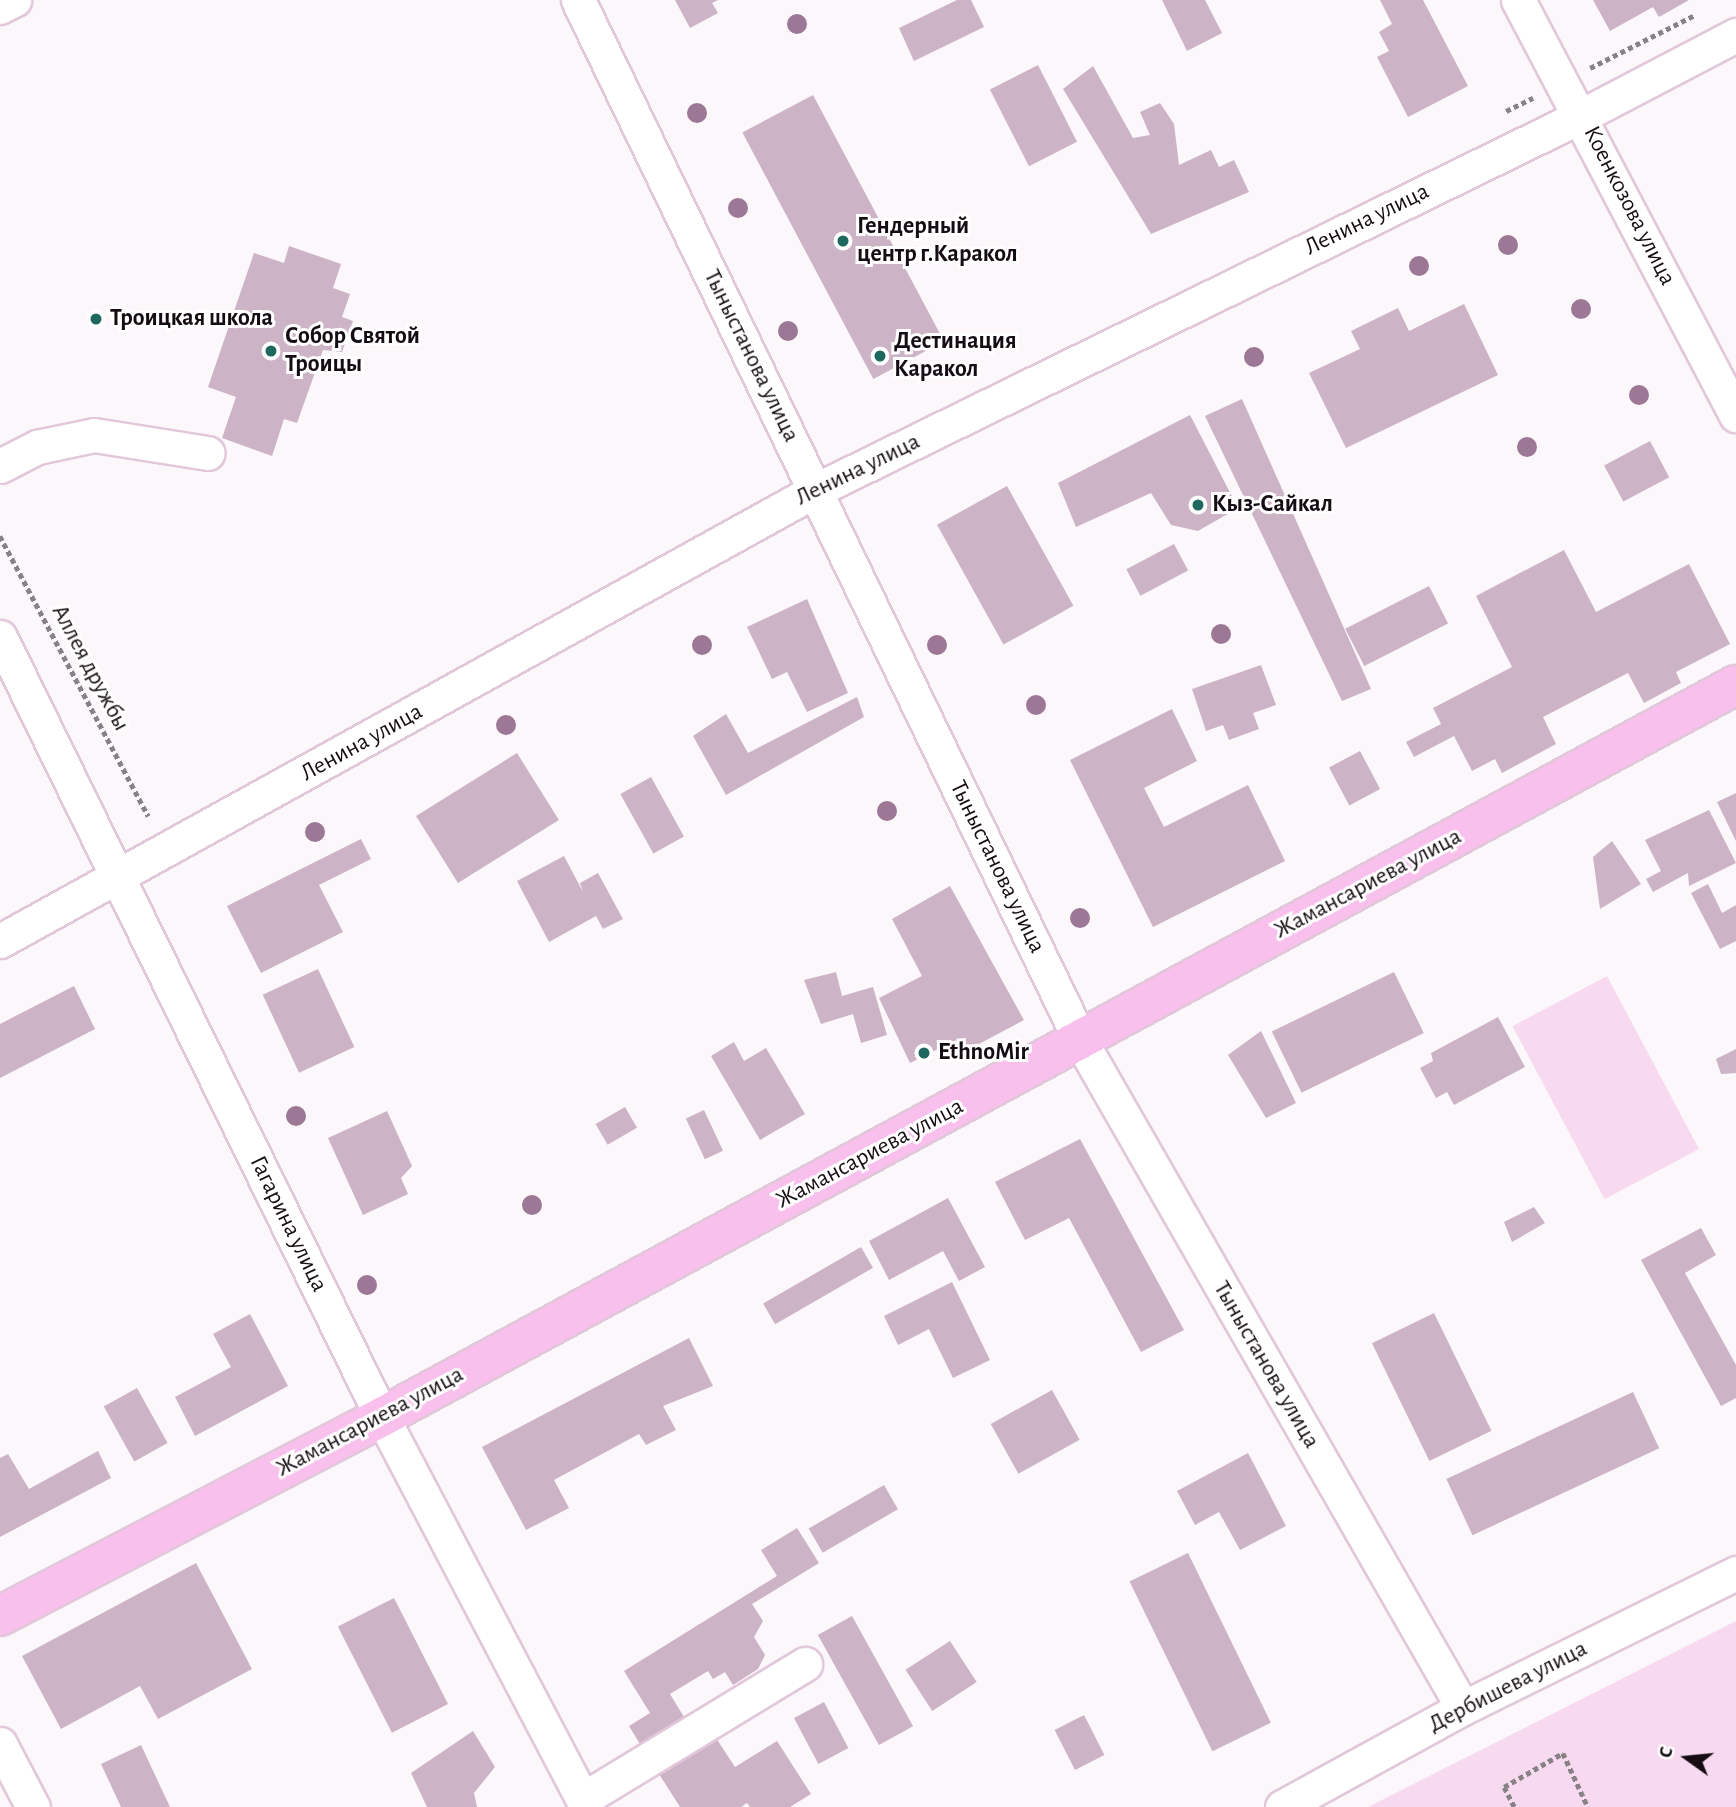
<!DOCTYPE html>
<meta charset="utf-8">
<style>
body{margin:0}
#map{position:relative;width:1736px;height:1807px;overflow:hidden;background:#fcf7fb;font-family:"Alegreya Sans",sans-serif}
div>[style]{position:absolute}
.green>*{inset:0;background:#f8daf0;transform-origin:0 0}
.building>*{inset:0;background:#ccb3c6;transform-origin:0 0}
.path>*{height:4.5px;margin-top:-2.25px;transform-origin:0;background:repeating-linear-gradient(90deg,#888287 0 5px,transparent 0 8.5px)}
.roads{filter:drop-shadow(2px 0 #e2c7db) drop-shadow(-2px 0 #e2c7db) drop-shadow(0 2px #e2c7db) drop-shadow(0 -2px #e2c7db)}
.minor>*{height:33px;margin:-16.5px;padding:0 16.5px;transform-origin:16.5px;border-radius:16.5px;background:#fff}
.major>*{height:38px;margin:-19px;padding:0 19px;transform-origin:19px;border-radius:19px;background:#fac0ed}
.trees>*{width:20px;height:20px;margin:-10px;border-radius:50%;background:#9c7796}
.dots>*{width:19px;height:19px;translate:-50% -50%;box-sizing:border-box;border:4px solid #fff;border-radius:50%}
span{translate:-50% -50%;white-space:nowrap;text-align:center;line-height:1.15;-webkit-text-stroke:6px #fff;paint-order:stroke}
.street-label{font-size:24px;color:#150d13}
.poi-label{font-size:24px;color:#150d13;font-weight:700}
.left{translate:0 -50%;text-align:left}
.north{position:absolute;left:1652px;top:1723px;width:70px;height:70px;-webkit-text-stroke:5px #fff;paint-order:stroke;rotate:285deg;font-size:19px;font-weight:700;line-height:28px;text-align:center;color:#150d13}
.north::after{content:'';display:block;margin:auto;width:24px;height:32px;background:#150d13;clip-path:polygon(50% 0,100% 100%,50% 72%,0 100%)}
</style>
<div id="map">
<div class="green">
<i style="left:1607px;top:976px;width:196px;height:107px;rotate:62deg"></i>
<i style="clip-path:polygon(1736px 1621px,1736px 1807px,1368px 1807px)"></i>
</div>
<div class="building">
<i style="clip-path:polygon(675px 0,718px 0,712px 3px,718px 13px,690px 28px)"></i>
<i style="clip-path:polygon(957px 0,971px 0,984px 27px,914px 61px,899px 28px)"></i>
<i style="clip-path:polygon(1162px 0,1205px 0,1222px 33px,1187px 51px)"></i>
<i style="clip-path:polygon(1380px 0,1423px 0,1468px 86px,1408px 117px,1377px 57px,1389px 51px,1379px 32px,1392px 24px)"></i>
<i style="clip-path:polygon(1593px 0,1689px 0,1659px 17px,1653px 7px,1610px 31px)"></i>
<i style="left:1038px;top:65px;width:86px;height:54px;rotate:63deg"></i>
<i style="clip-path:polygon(1093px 66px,1133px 138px,1150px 135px,1140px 112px,1160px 103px,1174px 124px,1179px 165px,1211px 150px,1219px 167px,1234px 160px,1249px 192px,1151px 234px,1063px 89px)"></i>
<i style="left:813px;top:95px;width:279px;height:80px;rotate:62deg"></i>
<i style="clip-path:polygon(289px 246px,341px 264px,333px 288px,350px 294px,342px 317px,353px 321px,342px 352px,323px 350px,297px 423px,284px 419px,272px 456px,222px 438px,236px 397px,208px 387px,254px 253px,284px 263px)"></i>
<i style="clip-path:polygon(1464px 304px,1498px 375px,1346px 448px,1309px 373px,1360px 349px,1351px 331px,1398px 308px,1409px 331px)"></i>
<i style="clip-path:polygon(1242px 399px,1371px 689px,1342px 701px,1205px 416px)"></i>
<i style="clip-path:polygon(1190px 415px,1238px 508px,1198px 531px,1171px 525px,1151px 493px,1076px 527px,1058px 483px)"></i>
<i style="left:1650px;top:441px;width:41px;height:52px;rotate:62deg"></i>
<i style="left:1007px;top:486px;width:137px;height:80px;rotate:61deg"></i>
<i style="left:1174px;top:544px;width:30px;height:54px;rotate:62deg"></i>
<i style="clip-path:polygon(1564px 550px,1596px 612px,1689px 564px,1730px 644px,1676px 672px,1681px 683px,1644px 703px,1628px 673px,1543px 717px,1556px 744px,1502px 773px,1495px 759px,1472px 771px,1454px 736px,1414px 757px,1406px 742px,1441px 724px,1433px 708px,1512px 667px,1476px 596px)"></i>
<i style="left:1429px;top:586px;width:42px;height:94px;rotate:63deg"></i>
<i style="clip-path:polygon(807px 599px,848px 693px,807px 712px,787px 672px,772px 679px,747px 627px)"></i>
<i style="clip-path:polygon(1261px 665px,1276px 705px,1253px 713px,1259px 729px,1229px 740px,1223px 725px,1206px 731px,1192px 689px)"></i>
<i style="clip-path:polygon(857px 697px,864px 717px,726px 795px,693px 736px,726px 714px,748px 753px)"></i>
<i style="clip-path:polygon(1172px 709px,1197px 761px,1144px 788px,1164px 827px,1248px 785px,1285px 861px,1153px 927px,1070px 760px)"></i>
<i style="left:1360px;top:751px;width:43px;height:35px;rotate:62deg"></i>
<i style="left:517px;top:753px;width:79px;height:119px;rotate:58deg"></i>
<i style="left:651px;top:777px;width:68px;height:35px;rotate:61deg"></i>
<i style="clip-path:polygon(1736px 793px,1736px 841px,1717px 802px)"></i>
<i style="clip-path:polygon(1709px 810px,1736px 863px,1689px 886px,1688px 873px,1653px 892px,1646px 879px,1661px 871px,1645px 840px)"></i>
<i style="clip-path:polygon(361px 839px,371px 859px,319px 885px,343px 932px,261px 973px,227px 906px)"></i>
<i style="clip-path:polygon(1612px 841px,1641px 884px,1600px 909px,1593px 857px)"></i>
<i style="clip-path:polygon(564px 856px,583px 892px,580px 883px,598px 873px,623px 919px,603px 929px,596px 916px,549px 942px,517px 881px)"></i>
<i style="clip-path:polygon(1708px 884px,1722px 913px,1736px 905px,1736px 941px,1720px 949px,1691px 893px)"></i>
<i style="clip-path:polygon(950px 886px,1024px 1020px,960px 1054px,954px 1041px,910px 1063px,879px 998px,922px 976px,892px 919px)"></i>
<i style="left:318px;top:969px;width:86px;height:61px;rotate:65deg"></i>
<i style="clip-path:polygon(836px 972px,842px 996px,873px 987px,887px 1035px,861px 1043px,853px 1014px,821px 1024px,804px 980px)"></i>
<i style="left:1394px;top:972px;width:68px;height:136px;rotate:64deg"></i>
<i style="clip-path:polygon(74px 986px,95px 1029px,0 1078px,0 1024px)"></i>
<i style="clip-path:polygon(1498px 1017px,1525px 1067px,1454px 1105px,1447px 1092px,1436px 1098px,1420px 1068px,1433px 1061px,1431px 1053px)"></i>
<i style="clip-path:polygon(1261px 1031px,1296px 1103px,1266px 1118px,1228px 1055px)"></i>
<i style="clip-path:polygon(734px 1042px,744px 1061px,766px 1048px,805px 1114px,760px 1140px,711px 1056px)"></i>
<i style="clip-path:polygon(1736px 1049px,1736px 1073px,1721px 1074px,1716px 1059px)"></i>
<i style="left:625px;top:1107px;width:24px;height:34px;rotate:60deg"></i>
<i style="left:704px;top:1110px;width:45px;height:20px;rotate:65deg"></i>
<i style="clip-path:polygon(387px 1111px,412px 1166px,401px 1178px,408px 1194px,363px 1215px,328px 1138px)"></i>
<i style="clip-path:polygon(1080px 1139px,1184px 1330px,1141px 1352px,1069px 1218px,1025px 1240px,995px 1182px)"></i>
<i style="clip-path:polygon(948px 1198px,985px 1267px,959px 1281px,943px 1251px,889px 1280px,869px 1241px)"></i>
<i style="clip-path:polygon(1534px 1207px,1545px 1223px,1512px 1242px,1504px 1222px)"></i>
<i style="clip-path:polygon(1701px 1228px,1716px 1255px,1685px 1273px,1736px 1365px,1736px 1398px,1721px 1406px,1641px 1260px)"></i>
<i style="left:861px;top:1247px;width:24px;height:113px;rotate:60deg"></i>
<i style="clip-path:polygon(952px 1282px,990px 1360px,953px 1378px,929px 1329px,898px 1345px,884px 1316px)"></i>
<i style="left:1434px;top:1313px;width:131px;height:69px;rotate:64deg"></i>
<i style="clip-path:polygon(250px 1314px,288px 1386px,195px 1436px,175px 1397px,231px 1367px,213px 1334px)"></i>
<i style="clip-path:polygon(689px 1338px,713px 1386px,663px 1406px,676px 1430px,646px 1445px,639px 1434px,554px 1480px,569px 1508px,526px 1530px,482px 1447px)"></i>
<i style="left:137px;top:1388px;width:63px;height:38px;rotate:61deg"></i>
<i style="left:1052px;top:1390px;width:57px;height:70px;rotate:61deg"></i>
<i style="left:1633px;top:1392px;width:62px;height:206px;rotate:65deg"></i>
<i style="clip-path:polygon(98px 1451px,111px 1478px,0 1537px,0 1458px,8px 1454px,29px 1489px)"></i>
<i style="clip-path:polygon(1248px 1453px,1286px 1526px,1240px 1550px,1219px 1512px,1195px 1525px,1177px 1491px)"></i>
<i style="left:884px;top:1485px;width:28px;height:87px;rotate:60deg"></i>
<i style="clip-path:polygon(797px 1528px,819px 1563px,752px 1604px,763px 1621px,754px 1637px,765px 1655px,758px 1669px,733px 1685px,725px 1672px,713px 1679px,708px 1671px,670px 1694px,687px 1722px,643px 1749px,629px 1726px,650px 1713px,624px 1671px,777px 1576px,761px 1550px)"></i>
<i style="left:1188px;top:1553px;width:189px;height:65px;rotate:64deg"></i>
<i style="clip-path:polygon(196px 1563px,252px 1669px,158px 1719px,140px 1686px,61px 1729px,22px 1656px)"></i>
<i style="left:394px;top:1598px;width:119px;height:63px;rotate:63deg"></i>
<i style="left:852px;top:1616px;width:126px;height:39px;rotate:61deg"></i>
<i style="left:950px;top:1641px;width:49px;height:53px;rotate:57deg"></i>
<i style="left:824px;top:1702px;width:52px;height:34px;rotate:62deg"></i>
<i style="left:1084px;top:1715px;width:45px;height:33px;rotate:63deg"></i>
<i style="clip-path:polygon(473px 1731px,495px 1767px,474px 1793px,477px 1807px,427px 1807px,411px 1773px)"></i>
<i style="clip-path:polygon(716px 1738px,735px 1767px,777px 1741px,811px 1794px,790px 1807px,750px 1807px,747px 1803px,741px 1807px,680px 1807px,659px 1774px)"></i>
<i style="clip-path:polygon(141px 1745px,170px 1807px,121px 1807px,101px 1764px)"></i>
</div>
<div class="path">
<i style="left:1590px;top:68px;width:118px;rotate:-26.8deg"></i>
<i style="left:1506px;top:111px;width:30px;rotate:-26deg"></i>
<i style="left:0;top:536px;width:317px;rotate:62.1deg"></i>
<i style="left:1514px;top:1807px;width:22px;rotate:-117deg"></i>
<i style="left:1504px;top:1787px;width:68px;rotate:-30deg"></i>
<i style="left:1563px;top:1753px;width:60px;rotate:65.2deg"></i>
</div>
<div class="roads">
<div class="minor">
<i style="left:578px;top:0;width:1155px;rotate:64.23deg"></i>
<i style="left:1080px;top:1040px;width:770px;rotate:60.17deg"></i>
<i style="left:1518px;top:0;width:469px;rotate:62.3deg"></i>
<i style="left:0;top:7px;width:16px;rotate:-27deg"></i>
<i style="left:0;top:466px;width:42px;rotate:-27.2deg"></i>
<i style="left:37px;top:447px;width:58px;rotate:-11.9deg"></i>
<i style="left:94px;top:435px;width:115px;rotate:9deg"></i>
<i style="left:0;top:637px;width:869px;rotate:63.91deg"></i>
<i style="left:382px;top:1417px;width:441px;rotate:62.3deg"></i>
<i style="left:0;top:941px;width:932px;rotate:-28.93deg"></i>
<i style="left:816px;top:490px;width:854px;rotate:-26.05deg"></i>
<i style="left:1583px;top:115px;width:173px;rotate:-27.6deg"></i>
<i style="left:0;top:1744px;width:71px;rotate:62.4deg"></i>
<i style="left:583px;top:1799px;width:260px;rotate:-31.3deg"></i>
<i style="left:1282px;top:1807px;width:206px;rotate:-28.7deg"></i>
<i style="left:1463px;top:1708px;width:305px;rotate:-26.3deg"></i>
</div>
<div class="major">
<i style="left:0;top:1616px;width:431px;rotate:-27.5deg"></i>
<i style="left:382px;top:1417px;width:1539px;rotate:-28.4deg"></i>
</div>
</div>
<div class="trees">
<i style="left:797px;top:24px"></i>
<i style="left:697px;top:113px"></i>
<i style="left:738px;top:208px"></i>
<i style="left:1508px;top:245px"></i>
<i style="left:1419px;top:266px"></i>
<i style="left:1581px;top:309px"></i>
<i style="left:788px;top:331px"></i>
<i style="left:1254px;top:357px"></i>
<i style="left:1639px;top:395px"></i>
<i style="left:1527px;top:447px"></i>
<i style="left:1221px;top:634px"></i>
<i style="left:702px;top:645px"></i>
<i style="left:937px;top:645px"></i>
<i style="left:1036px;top:705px"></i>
<i style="left:506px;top:725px"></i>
<i style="left:887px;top:811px"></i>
<i style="left:315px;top:832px"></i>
<i style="left:1080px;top:918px"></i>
<i style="left:296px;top:1116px"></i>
<i style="left:532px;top:1205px"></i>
<i style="left:367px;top:1285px"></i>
</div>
<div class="dots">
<i style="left:843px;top:241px;background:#1e6860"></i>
<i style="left:96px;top:319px;background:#1e6860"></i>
<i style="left:271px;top:351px;background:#1e6860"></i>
<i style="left:880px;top:356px;background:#1e6860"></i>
<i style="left:1198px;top:505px;background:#1e6860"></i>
<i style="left:924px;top:1053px;background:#1e6860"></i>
</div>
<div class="street-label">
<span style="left:1629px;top:206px;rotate:63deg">Коенкозова улица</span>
<span style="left:1367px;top:220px;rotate:-26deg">Ленина улица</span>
<span style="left:751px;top:356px;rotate:64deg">Тыныстанова улица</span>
<span style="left:858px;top:470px;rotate:-26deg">Ленина улица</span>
<span style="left:90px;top:668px;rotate:62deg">Аллея дружбы</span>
<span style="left:362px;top:743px;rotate:-29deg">Ленина улица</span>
<span style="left:997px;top:867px;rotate:64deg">Тыныстанова улица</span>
<span style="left:1368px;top:884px;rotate:-28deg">Жамансариева улица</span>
<span style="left:870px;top:1154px;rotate:-28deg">Жамансариева улица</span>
<span style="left:288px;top:1224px;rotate:64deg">Гагарина улица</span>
<span style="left:1266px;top:1365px;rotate:60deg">Тыныстанова улица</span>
<span style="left:370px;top:1422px;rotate:-28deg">Жамансариева улица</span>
<span style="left:1508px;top:1687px;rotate:-27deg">Дербишева улица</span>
</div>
<div class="poi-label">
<span class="left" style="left:857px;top:241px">Гендерный<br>центр г.Каракол</span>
<span class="left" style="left:110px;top:319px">Троицкая школа</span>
<span class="left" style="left:285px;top:351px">Собор Святой<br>Троицы</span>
<span class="left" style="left:894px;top:356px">Дестинация<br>Каракол</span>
<span class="left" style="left:1212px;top:505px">Кыз-Сайкал</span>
<span class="left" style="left:938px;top:1053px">EthnoMir</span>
</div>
<div class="north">С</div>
</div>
